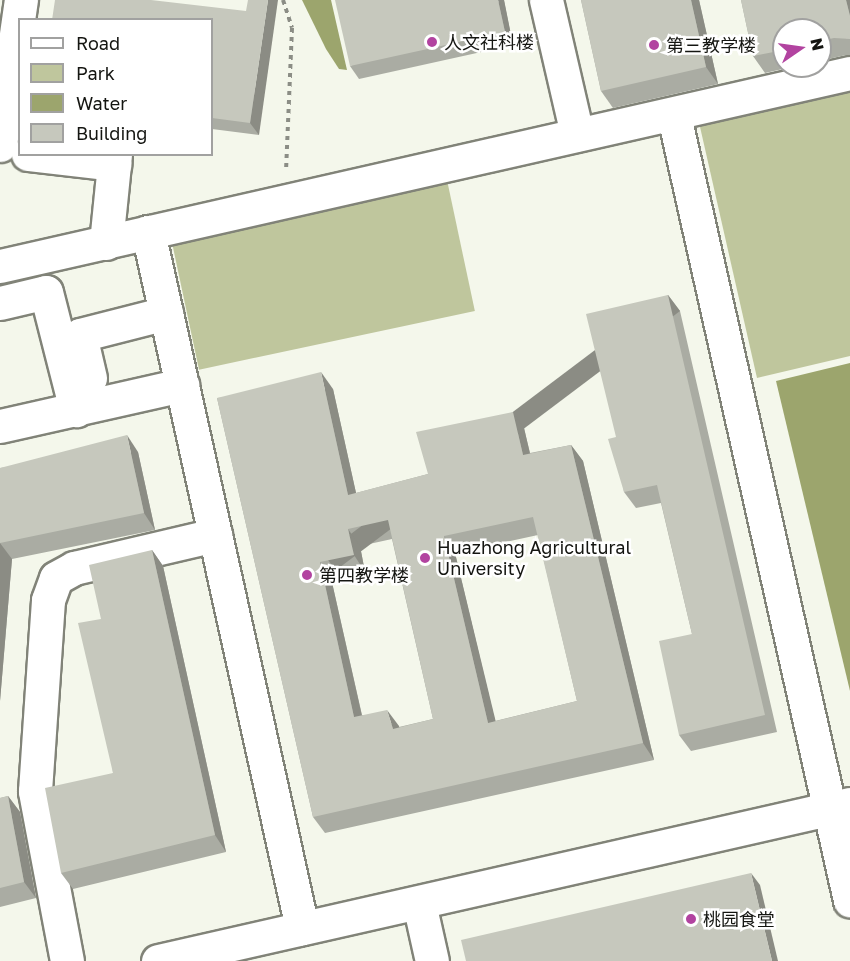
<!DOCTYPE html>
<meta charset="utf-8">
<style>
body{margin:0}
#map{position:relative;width:850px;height:961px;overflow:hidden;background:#f4f7eb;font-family:"Golos Text","Noto Sans SC",sans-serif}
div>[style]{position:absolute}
.green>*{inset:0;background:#bfc69d;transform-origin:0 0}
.water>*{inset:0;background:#9ca56d}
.path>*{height:4px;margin-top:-2px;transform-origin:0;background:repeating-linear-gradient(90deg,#8b8d85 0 4.5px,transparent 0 9px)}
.roads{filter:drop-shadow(2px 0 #818378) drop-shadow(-2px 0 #818378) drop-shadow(0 2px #818378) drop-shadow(0 -2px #818378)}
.minor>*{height:33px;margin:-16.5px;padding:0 16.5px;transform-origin:16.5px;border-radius:16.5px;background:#fff}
.wall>*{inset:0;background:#aaaca3}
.shaded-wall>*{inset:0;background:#8b8c84;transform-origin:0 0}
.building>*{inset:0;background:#c6c8bd}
.dots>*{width:16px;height:16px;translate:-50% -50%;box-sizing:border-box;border:3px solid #fff;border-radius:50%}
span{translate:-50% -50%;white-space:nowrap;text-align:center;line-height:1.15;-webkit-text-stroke:5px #fff;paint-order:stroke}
.poi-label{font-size:18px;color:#141511}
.left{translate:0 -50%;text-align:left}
.legend{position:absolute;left:18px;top:18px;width:195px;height:138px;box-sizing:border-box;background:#fff;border:2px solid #a1a1a0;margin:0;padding:8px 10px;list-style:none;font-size:18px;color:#141511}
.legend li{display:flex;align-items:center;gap:12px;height:30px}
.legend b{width:30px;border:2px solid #a1a1a0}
.north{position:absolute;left:772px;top:18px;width:60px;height:60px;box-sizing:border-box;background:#fff;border:2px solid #a1a1a0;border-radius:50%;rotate:77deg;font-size:16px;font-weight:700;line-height:24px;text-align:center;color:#141511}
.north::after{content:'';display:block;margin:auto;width:21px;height:27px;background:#b243a0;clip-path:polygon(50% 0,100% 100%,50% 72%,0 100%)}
</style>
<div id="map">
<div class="green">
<i style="clip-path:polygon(850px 82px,850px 356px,757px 378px,698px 118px)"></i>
<i style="left:447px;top:180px;width:134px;height:282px;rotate:78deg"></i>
</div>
<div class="water">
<i style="clip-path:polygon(302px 0,331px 0,347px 70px,339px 69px,326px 49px)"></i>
<i style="clip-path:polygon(850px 363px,850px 691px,776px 381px)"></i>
</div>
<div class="path">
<i style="left:283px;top:0;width:29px;rotate:72deg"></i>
<i style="left:292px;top:28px;width:143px;rotate:92.4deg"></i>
</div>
<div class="roads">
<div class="minor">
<i style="left:546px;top:0;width:138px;rotate:77deg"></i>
<i style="left:674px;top:116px;width:804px;rotate:77.35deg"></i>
<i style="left:0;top:145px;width:147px;rotate:-81.8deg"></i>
<i style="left:28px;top:154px;width:87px;rotate:6.6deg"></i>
<i style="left:148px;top:232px;width:713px;rotate:77.52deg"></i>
<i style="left:106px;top:243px;width:89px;rotate:-84.2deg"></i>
<i style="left:0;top:266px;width:872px;rotate:-12.79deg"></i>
<i style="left:0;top:303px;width:47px;rotate:-13.4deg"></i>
<i style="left:46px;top:292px;width:122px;rotate:75.7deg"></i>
<i style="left:90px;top:378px;width:44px;rotate:-103.1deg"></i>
<i style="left:80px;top:335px;width:89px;rotate:-14.3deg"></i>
<i style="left:0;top:426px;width:187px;rotate:-12.7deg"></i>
<i style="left:419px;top:903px;width:59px;rotate:77.4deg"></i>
<i style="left:67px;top:961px;width:173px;rotate:-100.7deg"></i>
<i style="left:35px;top:791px;width:191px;rotate:-86.1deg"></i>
<i style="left:48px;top:600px;width:23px;rotate:-70deg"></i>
<i style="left:56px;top:578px;width:21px;rotate:-29deg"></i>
<i style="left:74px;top:568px;width:145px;rotate:-13.2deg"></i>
<i style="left:158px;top:961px;width:710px;rotate:-12.78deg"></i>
</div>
</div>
<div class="wall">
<i style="clip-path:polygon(504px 0,513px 45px,359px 79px,350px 66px)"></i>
<i style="clip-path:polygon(581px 0,699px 0,718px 84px,613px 108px,601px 91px)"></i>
<i style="clip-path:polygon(741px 0,850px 0,850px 55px,846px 55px,820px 61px,820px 30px,784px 30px,784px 66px,796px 66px,765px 73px,753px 56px)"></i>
<i style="clip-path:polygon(246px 11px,259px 135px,212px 129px,212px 20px)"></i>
<i style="clip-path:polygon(668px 295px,680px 311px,777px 732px,691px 751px,679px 735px,692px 634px,661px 503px,636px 508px,624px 492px,616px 437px)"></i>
<i style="clip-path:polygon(evenodd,333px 389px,356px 493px,428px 474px,513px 412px,524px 428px,530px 453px,571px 445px,583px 461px,654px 760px,325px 833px,313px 817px,217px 398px,333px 389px,538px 535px,577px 701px,495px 721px,455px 553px,538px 535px,333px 389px,392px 539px,433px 719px,399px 727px,399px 726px,362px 715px,331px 578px,365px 572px,360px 546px,392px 539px)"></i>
<i style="clip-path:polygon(138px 452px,155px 530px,12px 559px,0 701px,0 468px)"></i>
<i style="clip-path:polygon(152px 550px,163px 566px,226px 852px,73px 889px,61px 873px,113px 773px,101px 619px)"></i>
<i style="clip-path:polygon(8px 796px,20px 812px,36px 898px,0 907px,0 798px)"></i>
</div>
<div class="shaded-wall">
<i style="clip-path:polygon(268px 0,278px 0,259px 135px,250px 123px)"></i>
<i style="clip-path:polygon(498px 0,504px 0,513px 45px,505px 32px)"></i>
<i style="clip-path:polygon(691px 0,699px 0,718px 84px,706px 67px)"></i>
<i style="clip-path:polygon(846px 0,850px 0,850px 16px)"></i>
<i style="left:668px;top:295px;width:20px;height:431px;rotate:53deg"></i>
<i style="clip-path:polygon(321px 372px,333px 389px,360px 511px,348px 495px)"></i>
<i style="clip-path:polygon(513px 412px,524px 428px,534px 471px,523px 455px)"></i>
<i style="clip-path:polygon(127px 435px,138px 452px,155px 530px,144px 513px)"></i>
<i style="clip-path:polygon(571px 445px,583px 461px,654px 760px,643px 743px)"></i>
<i style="clip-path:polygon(348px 529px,360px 546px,365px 572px,354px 555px)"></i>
<i style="clip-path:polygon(444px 536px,455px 553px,500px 739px,488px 723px)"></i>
<i style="clip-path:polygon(0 543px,12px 559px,0 701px)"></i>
<i style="clip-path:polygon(152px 550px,163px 566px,226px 852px,215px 835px)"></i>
<i style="clip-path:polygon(320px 562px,331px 578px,366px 734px,354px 717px)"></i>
<i style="clip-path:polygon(387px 710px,399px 726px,404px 745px,393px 729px)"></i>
<i style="clip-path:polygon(8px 796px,20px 812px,36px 898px,24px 882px)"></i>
<i style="clip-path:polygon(751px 873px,760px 885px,778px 961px,772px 961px)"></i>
</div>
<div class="building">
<i style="clip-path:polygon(55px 0,151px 0,246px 11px,248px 0,268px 0,250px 123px,212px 118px,212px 20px,52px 20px)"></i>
<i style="clip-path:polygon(335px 0,498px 0,505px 32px,350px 66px)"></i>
<i style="clip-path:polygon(581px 0,691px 0,706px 67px,601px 91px)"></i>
<i style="clip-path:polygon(741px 0,846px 0,850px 16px,850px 39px,834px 38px,820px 41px,820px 30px,784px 30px,784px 50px,753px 56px)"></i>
<i style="clip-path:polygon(668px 295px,765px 715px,679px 735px,659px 641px,692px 634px,657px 485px,624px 492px,608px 439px,616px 437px,586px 314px)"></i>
<i style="clip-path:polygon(evenodd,321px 372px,348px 495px,428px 474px,416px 432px,513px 412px,523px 455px,571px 445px,643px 743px,313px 817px,217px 398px,321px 372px,533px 517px,577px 701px,488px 723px,444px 536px,533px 517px,321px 372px,388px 520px,433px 719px,393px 729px,387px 710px,354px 717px,320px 562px,354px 555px,348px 529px,388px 520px)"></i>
<i style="clip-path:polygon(127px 435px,144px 513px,0 543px,0 548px,0 468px)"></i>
<i style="clip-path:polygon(152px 550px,215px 835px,61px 873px,45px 788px,113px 773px,78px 623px,101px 619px,89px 565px)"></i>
<i style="clip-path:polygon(8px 796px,24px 882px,0 888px,0 798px)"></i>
<i style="clip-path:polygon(751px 873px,772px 961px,466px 961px,461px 940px)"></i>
</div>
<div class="dots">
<i style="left:432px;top:42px;background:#b243a0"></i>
<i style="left:654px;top:45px;background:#b243a0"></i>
<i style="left:425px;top:558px;background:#b243a0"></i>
<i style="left:307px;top:575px;background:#b243a0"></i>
<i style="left:691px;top:919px;background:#b243a0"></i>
</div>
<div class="poi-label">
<span class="left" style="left:444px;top:42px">人文社科楼</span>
<span class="left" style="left:666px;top:45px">第三教学楼</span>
<span class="left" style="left:437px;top:558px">Huazhong Agricultural<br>University</span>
<span class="left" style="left:319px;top:575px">第四教学楼</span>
<span class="left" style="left:703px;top:919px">桃园食堂</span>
</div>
<ul class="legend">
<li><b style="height:8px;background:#fff"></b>Road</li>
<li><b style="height:16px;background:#bfc69d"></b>Park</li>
<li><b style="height:16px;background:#9ca56d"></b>Water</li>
<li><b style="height:16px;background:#c6c8bd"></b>Building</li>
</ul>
<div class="north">N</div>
</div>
